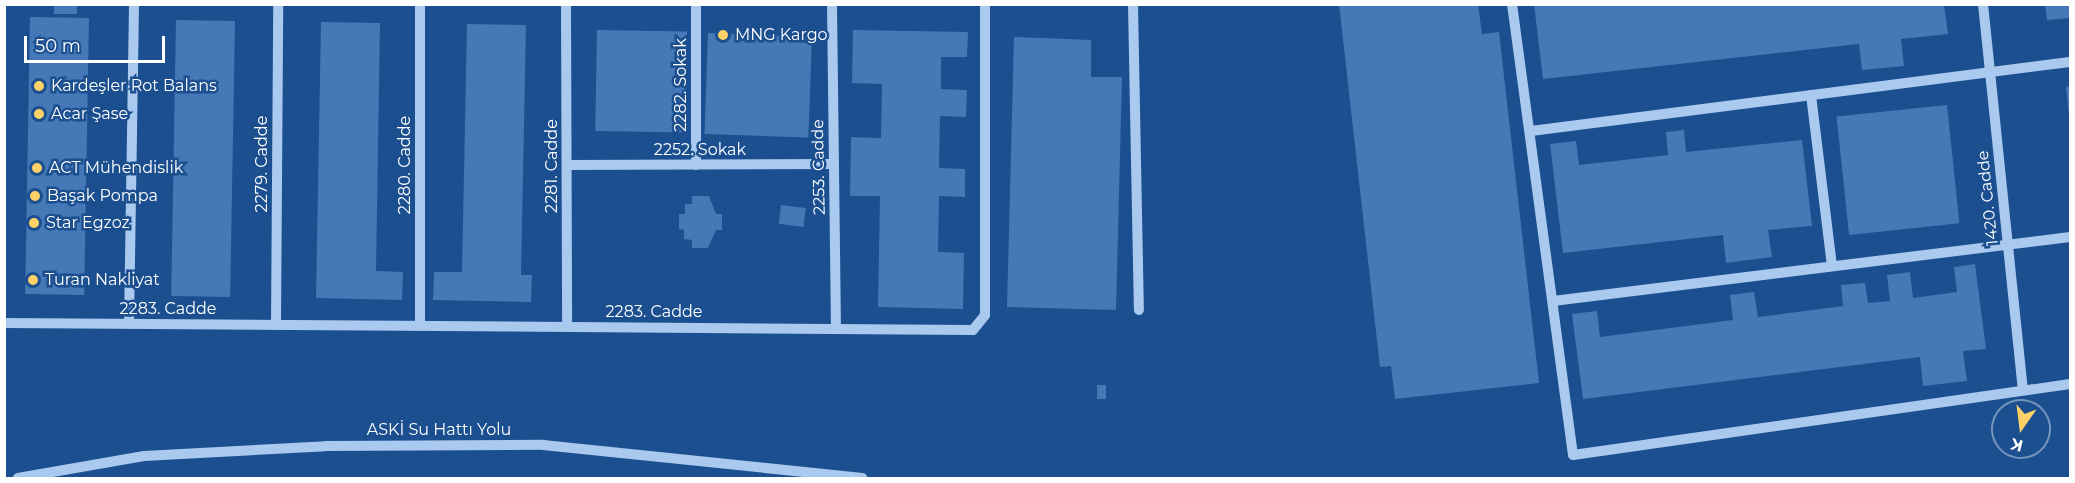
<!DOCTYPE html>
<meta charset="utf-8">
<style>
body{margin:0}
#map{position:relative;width:2075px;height:483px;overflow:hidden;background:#1b4f8f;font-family:Montserrat,sans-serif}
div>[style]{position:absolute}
.building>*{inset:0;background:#4478b7;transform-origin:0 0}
.minor>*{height:10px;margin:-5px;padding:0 5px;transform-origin:5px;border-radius:5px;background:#a9c9ee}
.dots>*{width:16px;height:16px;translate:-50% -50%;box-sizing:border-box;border:3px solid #1b4f8f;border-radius:50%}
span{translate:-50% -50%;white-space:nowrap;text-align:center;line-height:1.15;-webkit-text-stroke:5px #1b4f8f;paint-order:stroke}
.poi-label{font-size:16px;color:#fff}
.left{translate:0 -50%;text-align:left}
.street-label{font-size:16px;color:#fff}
.frame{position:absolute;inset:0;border:6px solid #fff;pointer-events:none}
.north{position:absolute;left:1991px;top:399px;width:60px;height:60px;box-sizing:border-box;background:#1b4f8f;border:2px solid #7695bc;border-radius:50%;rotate:194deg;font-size:16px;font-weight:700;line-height:24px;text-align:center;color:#fff}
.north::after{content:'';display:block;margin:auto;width:21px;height:27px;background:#ffd166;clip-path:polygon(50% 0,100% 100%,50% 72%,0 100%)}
.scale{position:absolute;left:24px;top:36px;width:141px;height:27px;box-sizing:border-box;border:3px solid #fff;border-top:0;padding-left:8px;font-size:18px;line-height:21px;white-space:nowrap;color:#fff;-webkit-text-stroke:4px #1b4f8f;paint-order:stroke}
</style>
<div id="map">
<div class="building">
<i style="left:54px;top:4px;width:23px;height:10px"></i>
<i style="clip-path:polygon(1339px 4px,1478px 4px,1482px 34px,1499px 32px,1539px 383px,1395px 399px,1391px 366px,1380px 367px)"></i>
<i style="clip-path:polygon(1534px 4px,1944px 4px,1948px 34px,1901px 39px,1904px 66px,1862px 70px,1859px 44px,1543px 79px)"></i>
<i style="clip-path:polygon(2045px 4px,2070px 4px,2070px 18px,2047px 20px)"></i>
<i style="left:30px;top:17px;width:59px;height:277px;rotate:1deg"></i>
<i style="left:176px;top:20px;width:59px;height:276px;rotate:1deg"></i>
<i style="clip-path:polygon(321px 22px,380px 23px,376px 271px,403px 272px,402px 300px,316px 298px)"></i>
<i style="clip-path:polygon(467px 24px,526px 25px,521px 275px,532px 275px,531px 302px,433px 300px,434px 272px,462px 272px)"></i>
<i style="left:597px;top:30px;width:90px;height:101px;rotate:1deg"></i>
<i style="clip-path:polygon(853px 30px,968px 32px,967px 57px,941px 57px,941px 89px,967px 90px,966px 117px,940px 116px,939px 168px,965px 169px,965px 197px,939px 196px,938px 252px,964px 253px,963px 309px,878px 307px,880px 196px,850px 196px,851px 137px,881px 138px,882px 84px,852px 83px)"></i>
<i style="left:708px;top:33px;width:104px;height:101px;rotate:2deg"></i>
<i style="clip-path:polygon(1014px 37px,1091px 40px,1091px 77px,1122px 77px,1116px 310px,1007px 307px)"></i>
<i style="clip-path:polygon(2070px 86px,2070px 115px,2069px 115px,2066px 87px)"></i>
<i style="left:1947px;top:105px;width:119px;height:111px;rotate:84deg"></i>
<i style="clip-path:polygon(1684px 130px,1686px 152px,1802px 140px,1812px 226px,1768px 230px,1772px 257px,1726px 263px,1723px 235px,1563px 253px,1550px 144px,1576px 141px,1579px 165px,1668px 155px,1666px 132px)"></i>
<i style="clip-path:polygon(692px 196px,709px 196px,716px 214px,722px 214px,722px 230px,716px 230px,708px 248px,692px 248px,692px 240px,684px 239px,684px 230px,679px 229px,679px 214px,685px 214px,685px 204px,692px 204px)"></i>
<i style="left:781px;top:205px;width:25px;height:19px;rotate:7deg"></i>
<i style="clip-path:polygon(1975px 264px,1986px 349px,1963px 351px,1967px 381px,1923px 386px,1920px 357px,1583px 399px,1572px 314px,1597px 311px,1600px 337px,1733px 320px,1730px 295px,1754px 292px,1758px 317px,1843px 306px,1841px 285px,1865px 283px,1868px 303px,1890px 301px,1887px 275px,1910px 272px,1913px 298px,1957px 292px,1954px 267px)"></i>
<i style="left:1097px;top:385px;width:9px;height:14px"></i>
</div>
<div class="minor">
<i style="left:420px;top:4px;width:322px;rotate:90deg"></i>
<i style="left:566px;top:4px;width:323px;rotate:89.8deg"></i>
<i style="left:696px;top:4px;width:161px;rotate:90deg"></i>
<i style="left:832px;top:4px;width:325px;rotate:89.3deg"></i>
<i style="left:1133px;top:4px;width:306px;rotate:88.9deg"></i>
<i style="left:1512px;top:4px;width:455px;rotate:82.3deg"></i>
<i style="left:1573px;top:455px;width:502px;rotate:-8.13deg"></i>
<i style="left:1983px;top:4px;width:387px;rotate:84.1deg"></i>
<i style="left:1811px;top:95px;width:171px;rotate:83deg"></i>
<i style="left:1531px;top:131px;width:543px;rotate:-7.3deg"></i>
<i style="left:567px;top:165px;width:267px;rotate:-0.2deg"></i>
<i style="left:1553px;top:301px;width:521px;rotate:-7.06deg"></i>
<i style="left:4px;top:323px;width:969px;rotate:0.41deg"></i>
<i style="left:973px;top:330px;width:19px;rotate:-51deg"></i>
<i style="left:985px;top:315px;width:311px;rotate:-90deg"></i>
<i style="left:129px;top:324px;width:320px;rotate:-89.1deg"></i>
<i style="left:276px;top:325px;width:321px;rotate:-89.6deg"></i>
<i style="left:18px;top:478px;width:128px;rotate:-9.9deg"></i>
<i style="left:144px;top:456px;width:182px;rotate:-3.1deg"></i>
<i style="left:326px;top:446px;width:217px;rotate:-0.3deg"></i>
<i style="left:543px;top:445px;width:321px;rotate:5.9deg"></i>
</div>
<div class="dots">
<i style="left:723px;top:35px;background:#ffd166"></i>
<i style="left:39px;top:86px;background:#ffd166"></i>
<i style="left:39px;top:114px;background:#ffd166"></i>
<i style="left:37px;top:168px;background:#ffd166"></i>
<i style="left:35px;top:196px;background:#ffd166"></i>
<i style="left:34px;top:223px;background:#ffd166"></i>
<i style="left:33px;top:280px;background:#ffd166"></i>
</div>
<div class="poi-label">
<span class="left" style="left:735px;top:35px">MNG Kargo</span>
<span class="left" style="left:51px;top:86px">Kardeşler Rot Balans</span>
<span class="left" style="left:51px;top:114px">Acar Şase</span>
<span class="left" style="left:49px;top:168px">ACT Mühendislik</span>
<span class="left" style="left:47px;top:196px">Başak Pompa</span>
<span class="left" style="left:46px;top:223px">Star Egzoz</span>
<span class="left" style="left:45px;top:280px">Turan Nakliyat</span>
</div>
<div class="street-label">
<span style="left:681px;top:85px;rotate:-90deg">2282. Sokak</span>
<span style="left:700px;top:150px">2252. Sokak</span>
<span style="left:262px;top:164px;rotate:-90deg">2279. Cadde</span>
<span style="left:405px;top:165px;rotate:-90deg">2280. Cadde</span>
<span style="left:552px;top:166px;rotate:-90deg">2281. Cadde</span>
<span style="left:819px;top:167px;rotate:-91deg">2253. Cadde</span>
<span style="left:1988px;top:198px;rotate:-96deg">1420. Cadde</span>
<span style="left:168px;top:309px">2283. Cadde</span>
<span style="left:654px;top:312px">2283. Cadde</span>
<span style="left:439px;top:430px">ASKİ Su Hattı Yolu</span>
</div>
<div class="frame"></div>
<div class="north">K</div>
<div class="scale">50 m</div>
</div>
